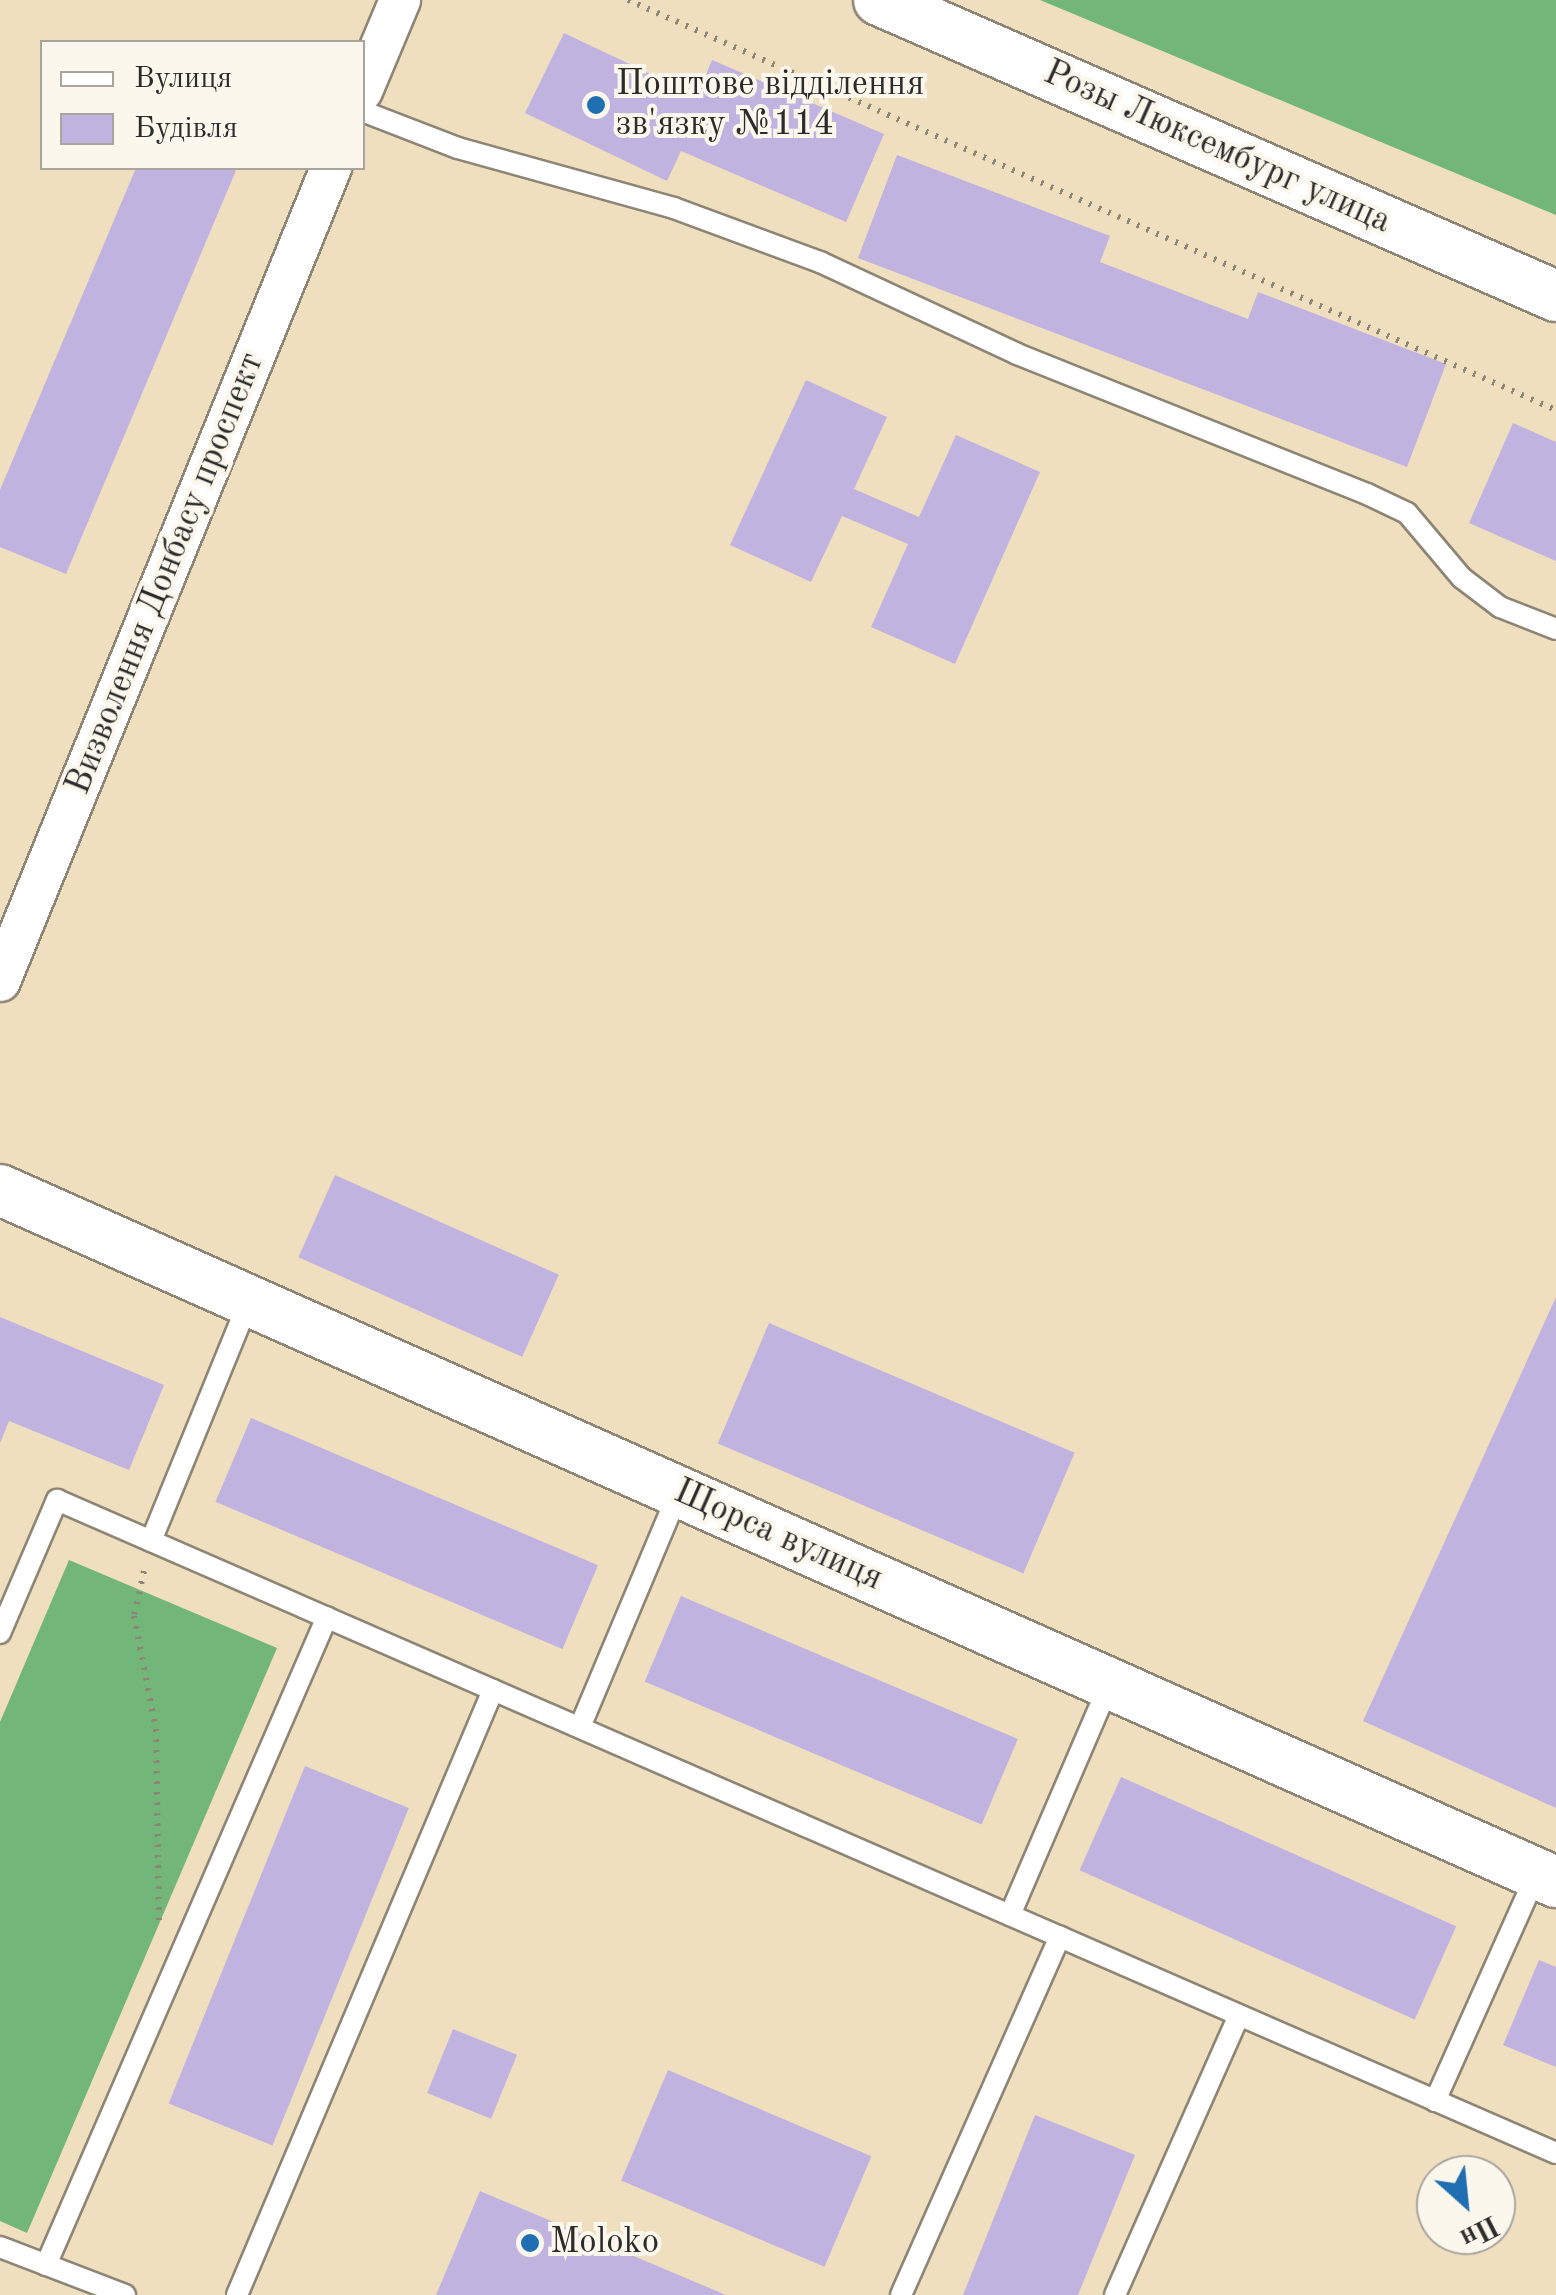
<!DOCTYPE html>
<meta charset="utf-8">
<style>
body{margin:0}
#map{position:relative;width:1556px;height:2295px;overflow:hidden;background:#efdfbf;font-family:"Old Standard TT",serif}
div>[style]{position:absolute}
.forest>*{inset:0;background:#72b679}
.building>*{inset:0;background:#c0b3e0;transform-origin:0 0}
.path>*{height:6px;margin-top:-3px;transform-origin:0;background:repeating-linear-gradient(90deg,#8d8575 0 2.5px,transparent 0 10.5px)}
.roads{filter:drop-shadow(2px 0 #8d8575) drop-shadow(-2px 0 #8d8575) drop-shadow(0 2px #8d8575) drop-shadow(0 -2px #8d8575)}
.service>*{height:20px;margin:-10px;padding:0 10px;transform-origin:10px;border-radius:10px;background:#fff}
.minor>*{height:40px;margin:-20px;padding:0 20px;transform-origin:20px;border-radius:20px;background:#fff}
.tertiary>*{height:50px;margin:-25px;padding:0 25px;transform-origin:25px;border-radius:25px;background:#fff}
.dots>*{width:28px;height:28px;translate:-50% -50%;box-sizing:border-box;border:5px solid #fbf7ec;border-radius:50%}
span{translate:-50% -50%;white-space:nowrap;text-align:center;line-height:1.15;-webkit-text-stroke:8px #fbf7ec;paint-order:stroke}
.poi-label{font-size:35px;color:#2b2b2b}
.left{translate:0 -50%;text-align:left}
.street-label{font-size:35px;color:#2b2b2b}
.legend{position:absolute;left:40px;top:40px;width:325px;height:130px;box-sizing:border-box;background:#fbf7ec;border:2px solid #a8a59f;margin:0;padding:12px 18px;list-style:none;font-size:30px;color:#2b2b2b}
.legend li{display:flex;align-items:center;gap:20px;height:50px}
.legend b{width:50px;border:2px solid #a8a59f}
.north{position:absolute;left:1416px;top:2155px;width:100px;height:100px;box-sizing:border-box;background:#fbf7ec;border:2px solid #a8a59f;border-radius:50%;rotate:153deg;font-size:28px;font-weight:700;line-height:40px;text-align:center;color:#2b2b2b}
.north::after{content:'';display:block;margin:auto;width:35px;height:45px;background:#1f6fb2;clip-path:polygon(50% 0,100% 100%,50% 72%,0 100%)}
</style>
<div id="map">
<div class="forest">
<i style="clip-path:polygon(1040px 0,1556px 0,1556px 215px)"></i>
<i style="clip-path:polygon(69px 1560px,277px 1648px,27px 2233px,0 2221px,0 1722px)"></i>
</div>
<div class="building">
<i style="clip-path:polygon(564px 33px,697px 96px,712px 60px,884px 134px,846px 222px,681px 151px,667px 181px,525px 113px)"></i>
<i style="clip-path:polygon(897px 155px,1110px 236px,1100px 262px,1248px 319px,1258px 292px,1446px 364px,1407px 467px,858px 258px)"></i>
<i style="clip-path:polygon(136px 168px,237px 168px,66px 574px,0 547px,0 490px)"></i>
<i style="clip-path:polygon(806px 380px,887px 417px,854px 489px,919px 517px,956px 435px,1040px 472px,955px 664px,871px 627px,908px 544px,842px 516px,811px 582px,730px 545px)"></i>
<i style="clip-path:polygon(1513px 423px,1556px 442px,1556px 561px,1469px 523px)"></i>
<i style="left:335px;top:1175px;width:245px;height:90px;rotate:24deg"></i>
<i style="clip-path:polygon(1556px 1297px,1556px 1808px,1363px 1721px)"></i>
<i style="clip-path:polygon(0 1317px,164px 1385px,129px 1470px,9px 1421px,0 1443px)"></i>
<i style="left:769px;top:1323px;width:332px;height:131px;rotate:23deg"></i>
<i style="left:251px;top:1418px;width:377px;height:91px;rotate:23deg"></i>
<i style="left:681px;top:1596px;width:366px;height:93px;rotate:23deg"></i>
<i style="left:305px;top:1766px;width:112px;height:364px;rotate:22deg"></i>
<i style="left:1121px;top:1777px;width:367px;height:102px;rotate:24deg"></i>
<i style="clip-path:polygon(1539px 1960px,1556px 1967px,1556px 2067px,1503px 2045px)"></i>
<i style="left:453px;top:2029px;width:69px;height:69px;rotate:22deg"></i>
<i style="left:668px;top:2070px;width:221px;height:120px;rotate:23deg"></i>
<i style="clip-path:polygon(1035px 2115px,1135px 2155px,1078px 2295px,963px 2295px)"></i>
<i style="clip-path:polygon(480px 2191px,726px 2295px,436px 2295px)"></i>
</div>
<div class="path">
<i style="left:628px;top:0;width:1015px;rotate:23.84deg"></i>
<i style="left:144px;top:1571px;width:46px;rotate:102.5deg"></i>
<i style="left:134px;top:1616px;width:115px;rotate:79deg"></i>
<i style="left:156px;top:1729px;width:191px;rotate:89.1deg"></i>
</div>
<div class="roads">
<div class="service">
<i style="left:362px;top:111px;width:103px;rotate:21.1deg"></i>
<i style="left:458px;top:148px;width:224px;rotate:15.5deg"></i>
<i style="left:674px;top:208px;width:156px;rotate:20.3deg"></i>
<i style="left:820px;top:262px;width:217px;rotate:25deg"></i>
<i style="left:1017px;top:354px;width:377px;rotate:21.8deg"></i>
<i style="left:1367px;top:494px;width:44px;rotate:25.4deg"></i>
<i style="left:1407px;top:513px;width:85px;rotate:49.8deg"></i>
<i style="left:1462px;top:578px;width:48px;rotate:37.3deg"></i>
<i style="left:1500px;top:607px;width:60px;rotate:21.4deg"></i>
<i style="left:151px;top:1541px;width:259px;rotate:-67.8deg"></i>
<i style="left:0;top:1633px;width:145px;rotate:-66.8deg"></i>
<i style="left:57px;top:1500px;width:1635px;rotate:23.54deg"></i>
<i style="left:580px;top:1727px;width:255px;rotate:-67.2deg"></i>
<i style="left:1010px;top:1915px;width:250px;rotate:-66.7deg"></i>
<i style="left:1435px;top:2101px;width:248px;rotate:-65.9deg"></i>
<i style="left:0;top:2247px;width:134px;rotate:21deg"></i>
<i style="left:46px;top:2265px;width:706px;rotate:-66.56deg"></i>
<i style="left:237px;top:2295px;width:657px;rotate:-67.06deg"></i>
<i style="left:901px;top:2295px;width:392px;rotate:-66.1deg"></i>
<i style="left:1115px;top:2295px;width:306px;rotate:-66.1deg"></i>
</div>
<div class="minor">
<i style="left:362px;top:91px;width:99px;rotate:-67.3deg"></i>
<i style="left:0;top:981px;width:878px;rotate:-67.85deg"></i>
</div>
<div class="tertiary">
<i style="left:879px;top:0;width:739px;rotate:23.62deg"></i>
<i style="left:0;top:1190px;width:1703px;rotate:23.98deg"></i>
</div>
</div>
<div class="dots">
<i style="left:596px;top:105px;background:#1f6fb2"></i>
<i style="left:530px;top:2243px;background:#1f6fb2"></i>
</div>
<div class="poi-label">
<span class="left" style="left:616px;top:105px">Поштове відділення<br>зв'язку №114</span>
<span class="left" style="left:550px;top:2243px">Moloko</span>
</div>
<div class="street-label">
<span style="left:1217px;top:148px;rotate:24deg">Розы Люксембург улица</span>
<span style="left:166px;top:574px;rotate:-68deg">Визволення Донбасу проспект</span>
<span style="left:778px;top:1536px;rotate:24deg">Щорса вулиця</span>
</div>
<ul class="legend">
<li><b style="height:12px;background:#fff"></b>Вулиця</li>
<li><b style="height:28px;background:#c0b3e0"></b>Будівля</li>
</ul>
<div class="north">Пн</div>
</div>
